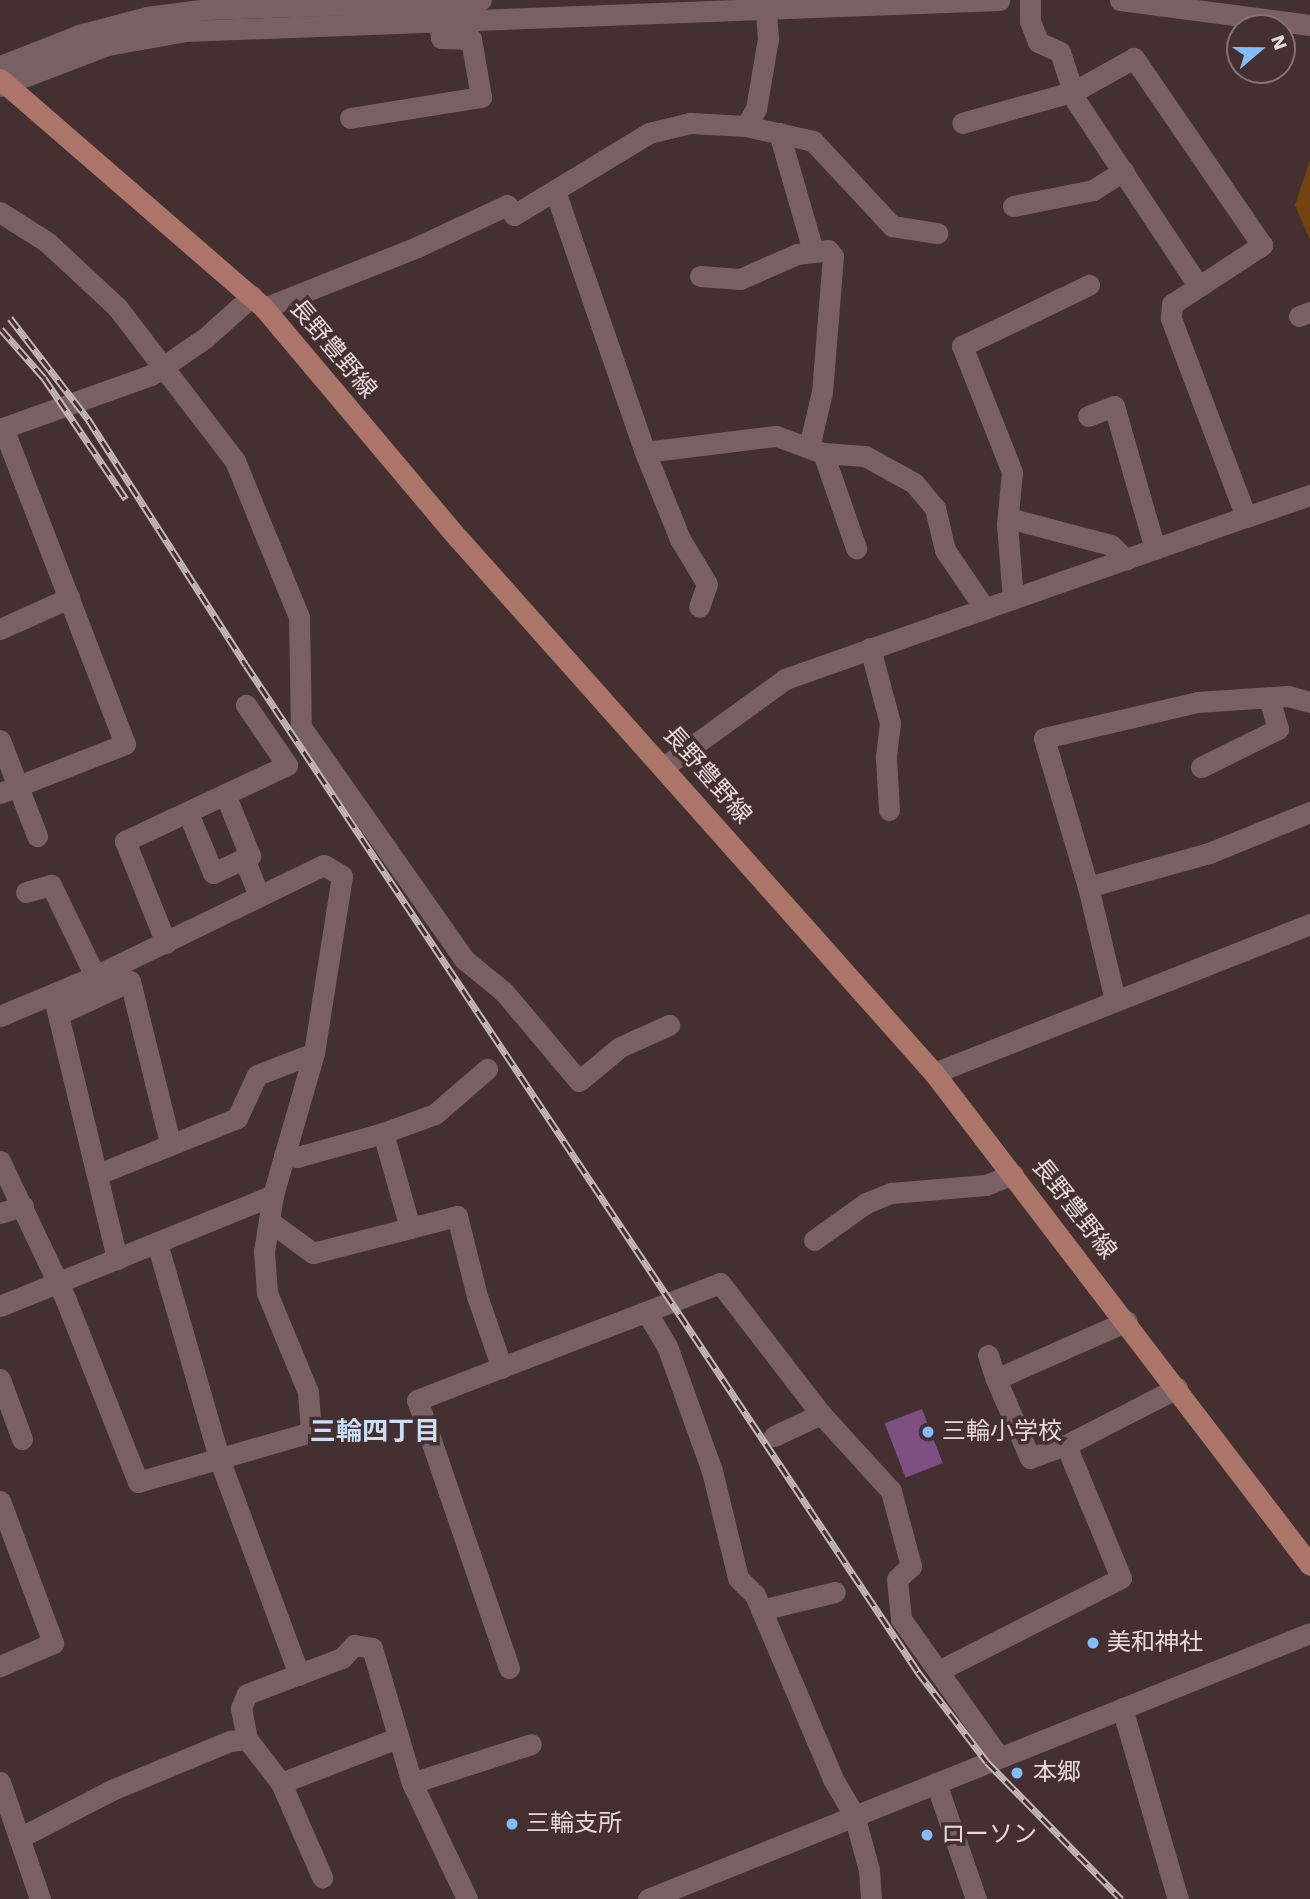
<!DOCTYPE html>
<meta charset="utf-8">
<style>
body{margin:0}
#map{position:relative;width:1310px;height:1899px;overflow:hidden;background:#442f31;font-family:"Work Sans","Noto Sans JP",sans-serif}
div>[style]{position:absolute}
.green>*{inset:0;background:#734310}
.water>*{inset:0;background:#7e5081;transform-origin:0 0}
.minor>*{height:21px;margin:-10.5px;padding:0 10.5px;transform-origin:10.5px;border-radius:10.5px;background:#796163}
.major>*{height:21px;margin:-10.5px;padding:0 10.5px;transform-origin:10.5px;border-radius:10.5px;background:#ab7569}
.rail>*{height:7px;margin-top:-3.5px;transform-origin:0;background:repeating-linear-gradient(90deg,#442f31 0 13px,#c4b6b6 0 26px);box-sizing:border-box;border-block:2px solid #c4b6b6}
.dots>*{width:19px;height:19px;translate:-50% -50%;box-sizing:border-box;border:4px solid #442f31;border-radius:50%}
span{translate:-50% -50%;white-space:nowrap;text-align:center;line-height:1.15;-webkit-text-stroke:7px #442f31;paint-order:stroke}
.street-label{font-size:24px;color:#e7dada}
.poi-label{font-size:24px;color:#e7dada}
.left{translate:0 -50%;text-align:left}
.neighbourhood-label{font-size:26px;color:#c9dff6;font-weight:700}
.north{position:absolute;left:1226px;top:14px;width:70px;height:70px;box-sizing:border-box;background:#442f31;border:2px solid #857375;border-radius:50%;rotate:70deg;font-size:19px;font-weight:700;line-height:28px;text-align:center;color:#e7dada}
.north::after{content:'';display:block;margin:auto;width:24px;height:32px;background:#83bcfb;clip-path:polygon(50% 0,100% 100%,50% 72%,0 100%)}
</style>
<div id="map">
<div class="green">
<i style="clip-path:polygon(1310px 160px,1310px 240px,1295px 205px)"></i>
</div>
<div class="water">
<i style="left:922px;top:1409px;width:58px;height:40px;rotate:69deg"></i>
</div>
<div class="minor">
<i style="left:1030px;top:0;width:21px;rotate:90deg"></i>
<i style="left:1030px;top:21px;width:22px;rotate:69deg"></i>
<i style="left:1038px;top:42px;width:24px;rotate:24deg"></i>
<i style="left:1060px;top:52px;width:52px;rotate:71.9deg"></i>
<i style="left:1076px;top:101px;width:221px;rotate:56.5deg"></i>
<i style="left:1120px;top:0;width:192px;rotate:7.5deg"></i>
<i style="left:0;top:66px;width:85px;rotate:-21.4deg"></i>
<i style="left:79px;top:35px;width:70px;rotate:-14.8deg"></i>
<i style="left:147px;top:17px;width:62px;rotate:-7.5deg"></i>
<i style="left:208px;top:9px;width:273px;rotate:-1.9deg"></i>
<i style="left:0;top:86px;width:116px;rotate:-20.8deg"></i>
<i style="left:108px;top:45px;width:78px;rotate:-10.3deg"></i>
<i style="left:185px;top:31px;width:815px;rotate:-2.18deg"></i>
<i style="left:350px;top:118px;width:133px;rotate:-9.1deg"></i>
<i style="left:481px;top:97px;width:59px;rotate:-99.8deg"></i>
<i style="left:471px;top:39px;width:30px;rotate:-178deg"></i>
<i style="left:441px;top:38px;width:18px;rotate:-96deg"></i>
<i style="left:746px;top:126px;width:20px;rotate:-60deg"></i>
<i style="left:756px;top:109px;width:71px;rotate:-80.3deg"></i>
<i style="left:768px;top:39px;width:31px;rotate:-94deg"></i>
<i style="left:779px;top:133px;width:123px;rotate:73.9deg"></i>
<i style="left:555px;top:191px;width:276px;rotate:71deg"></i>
<i style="left:645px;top:452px;width:94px;rotate:68.1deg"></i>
<i style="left:680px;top:539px;width:52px;rotate:59deg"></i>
<i style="left:707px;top:584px;width:24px;rotate:109deg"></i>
<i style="left:1013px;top:206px;width:82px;rotate:-11.3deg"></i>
<i style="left:1093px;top:190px;width:36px;rotate:-32deg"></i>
<i style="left:0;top:212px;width:56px;rotate:32.6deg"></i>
<i style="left:47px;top:242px;width:96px;rotate:42.9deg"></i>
<i style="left:117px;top:307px;width:194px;rotate:52.5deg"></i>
<i style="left:235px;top:461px;width:169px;rotate:67.7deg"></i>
<i style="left:299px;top:617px;width:110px;rotate:89deg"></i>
<i style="left:301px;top:727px;width:285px;rotate:54.9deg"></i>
<i style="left:465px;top:960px;width:50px;rotate:39.4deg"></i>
<i style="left:504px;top:992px;width:116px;rotate:49.9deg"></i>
<i style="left:579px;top:1081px;width:53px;rotate:-39.7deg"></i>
<i style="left:620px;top:1047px;width:54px;rotate:-24.2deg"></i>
<i style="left:700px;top:276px;width:40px;rotate:4.3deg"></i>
<i style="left:740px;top:279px;width:62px;rotate:-23.7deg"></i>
<i style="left:797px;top:254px;width:31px;rotate:-7deg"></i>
<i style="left:828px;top:250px;width:8px;rotate:50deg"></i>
<i style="left:833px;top:256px;width:136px;rotate:94.6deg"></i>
<i style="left:822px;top:392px;width:57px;rotate:103.3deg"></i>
<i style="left:264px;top:308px;width:165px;rotate:-21.7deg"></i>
<i style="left:417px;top:247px;width:99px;rotate:-25deg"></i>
<i style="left:507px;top:205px;width:12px;rotate:55deg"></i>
<i style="left:514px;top:215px;width:158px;rotate:-31.3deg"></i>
<i style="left:649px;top:133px;width:42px;rotate:-13.7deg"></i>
<i style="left:690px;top:123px;width:56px;rotate:3.1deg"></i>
<i style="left:746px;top:126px;width:69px;rotate:12.6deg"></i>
<i style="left:813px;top:141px;width:116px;rotate:47.1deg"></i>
<i style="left:892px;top:226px;width:46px;rotate:8.8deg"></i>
<i style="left:1299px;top:316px;width:12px;rotate:-20deg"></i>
<i style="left:1088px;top:416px;width:28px;rotate:-21deg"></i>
<i style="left:1114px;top:406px;width:149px;rotate:74deg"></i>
<i style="left:0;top:429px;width:160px;rotate:-19.7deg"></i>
<i style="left:151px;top:375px;width:65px;rotate:-34.4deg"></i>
<i style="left:205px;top:338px;width:63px;rotate:-41.8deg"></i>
<i style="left:645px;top:452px;width:132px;rotate:-7deg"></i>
<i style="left:776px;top:436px;width:50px;rotate:19.9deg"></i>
<i style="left:823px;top:453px;width:42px;rotate:4.1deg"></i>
<i style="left:865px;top:456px;width:56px;rotate:28.9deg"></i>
<i style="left:914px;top:483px;width:33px;rotate:50deg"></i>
<i style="left:935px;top:508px;width:43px;rotate:76.6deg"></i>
<i style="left:945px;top:550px;width:71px;rotate:55.9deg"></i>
<i style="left:823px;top:453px;width:101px;rotate:70.8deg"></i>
<i style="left:1246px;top:517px;width:68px;rotate:-19deg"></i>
<i style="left:1008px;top:518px;width:106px;rotate:14.7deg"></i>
<i style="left:1111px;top:545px;width:21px;rotate:45deg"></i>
<i style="left:1013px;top:599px;width:75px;rotate:-94.6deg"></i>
<i style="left:1007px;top:524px;width:52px;rotate:-84.5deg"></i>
<i style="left:1012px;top:472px;width:136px;rotate:-111.6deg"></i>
<i style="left:962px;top:346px;width:141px;rotate:-25.7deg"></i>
<i style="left:0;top:629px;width:76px;rotate:-24.2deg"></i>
<i style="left:870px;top:648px;width:78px;rotate:75.1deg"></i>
<i style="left:890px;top:723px;width:35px;rotate:97deg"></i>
<i style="left:886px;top:758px;width:52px;rotate:86.7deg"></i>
<i style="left:0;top:740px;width:103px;rotate:68.9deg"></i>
<i style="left:665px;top:766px;width:148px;rotate:-35.9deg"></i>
<i style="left:785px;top:679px;width:489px;rotate:-19.4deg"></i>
<i style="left:1246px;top:517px;width:213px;rotate:-110.7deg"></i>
<i style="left:1171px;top:318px;width:14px;rotate:-86deg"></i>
<i style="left:1172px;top:304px;width:108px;rotate:-33.2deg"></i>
<i style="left:1262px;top:245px;width:227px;rotate:-124.4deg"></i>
<i style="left:1134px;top:58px;width:68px;rotate:150.8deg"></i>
<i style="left:1075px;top:91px;width:117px;rotate:164.2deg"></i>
<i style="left:1201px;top:767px;width:86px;rotate:-26.3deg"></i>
<i style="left:1278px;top:729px;width:33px;rotate:-106deg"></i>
<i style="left:0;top:793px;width:134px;rotate:-21.4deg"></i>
<i style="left:125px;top:744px;width:339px;rotate:-111.1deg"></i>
<i style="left:188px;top:813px;width:65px;rotate:67.4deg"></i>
<i style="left:213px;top:873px;width:41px;rotate:-24.7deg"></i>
<i style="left:250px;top:856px;width:67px;rotate:-112deg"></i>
<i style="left:244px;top:858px;width:41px;rotate:68.5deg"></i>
<i style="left:1088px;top:887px;width:126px;rotate:-15.7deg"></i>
<i style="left:1209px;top:853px;width:109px;rotate:-22.1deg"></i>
<i style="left:26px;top:892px;width:26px;rotate:-16deg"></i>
<i style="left:51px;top:885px;width:101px;rotate:64.2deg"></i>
<i style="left:166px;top:943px;width:110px;rotate:-111.9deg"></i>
<i style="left:125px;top:841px;width:179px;rotate:-25.1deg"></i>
<i style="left:287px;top:765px;width:73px;rotate:-124.3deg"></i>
<i style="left:53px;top:994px;width:273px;rotate:76.4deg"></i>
<i style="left:1115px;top:1000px;width:116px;rotate:-103.4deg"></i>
<i style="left:1088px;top:887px;width:155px;rotate:-106.5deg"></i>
<i style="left:1044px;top:738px;width:157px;rotate:-13.2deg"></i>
<i style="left:1197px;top:702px;width:91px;rotate:-3.8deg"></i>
<i style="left:1288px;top:696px;width:23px;rotate:15deg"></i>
<i style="left:59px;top:1014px;width:78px;rotate:-24.9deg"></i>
<i style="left:130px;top:981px;width:167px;rotate:76.1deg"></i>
<i style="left:0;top:1016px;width:103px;rotate:-22.8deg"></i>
<i style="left:95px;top:976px;width:254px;rotate:-25.9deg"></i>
<i style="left:324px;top:865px;width:21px;rotate:31deg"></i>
<i style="left:342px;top:876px;width:179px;rotate:99deg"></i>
<i style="left:314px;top:1053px;width:148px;rotate:106.1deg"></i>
<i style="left:273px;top:1195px;width:57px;rotate:99.1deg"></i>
<i style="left:264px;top:1251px;width:42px;rotate:85.9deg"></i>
<i style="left:267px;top:1293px;width:107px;rotate:67.5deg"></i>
<i style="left:308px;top:1392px;width:40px;rotate:85.7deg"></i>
<i style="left:311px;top:1432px;width:180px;rotate:163.9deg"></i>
<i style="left:138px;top:1482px;width:196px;rotate:-111.6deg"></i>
<i style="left:66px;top:1300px;width:154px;rotate:-115.4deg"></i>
<i style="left:934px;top:1073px;width:404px;rotate:-21.6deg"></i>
<i style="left:383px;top:1133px;width:99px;rotate:74.1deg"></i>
<i style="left:284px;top:1155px;width:13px;rotate:9deg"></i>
<i style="left:297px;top:1157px;width:89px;rotate:-15.6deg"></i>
<i style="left:383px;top:1133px;width:55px;rotate:-20.1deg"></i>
<i style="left:435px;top:1114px;width:69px;rotate:-40.9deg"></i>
<i style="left:98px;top:1174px;width:150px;rotate:-21.9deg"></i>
<i style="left:237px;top:1118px;width:47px;rotate:-65.1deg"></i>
<i style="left:257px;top:1075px;width:61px;rotate:-21.1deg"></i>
<i style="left:0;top:1213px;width:24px;rotate:-17deg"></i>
<i style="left:269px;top:1221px;width:54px;rotate:36deg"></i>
<i style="left:313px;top:1253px;width:149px;rotate:-14.4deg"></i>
<i style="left:457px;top:1216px;width:82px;rotate:76deg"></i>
<i style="left:477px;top:1296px;width:76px;rotate:70.9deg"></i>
<i style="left:814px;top:1240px;width:64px;rotate:-35.4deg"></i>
<i style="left:866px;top:1203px;width:27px;rotate:-22deg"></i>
<i style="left:891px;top:1193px;width:95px;rotate:-4.8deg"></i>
<i style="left:986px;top:1185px;width:29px;rotate:-22deg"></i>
<i style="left:157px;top:1243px;width:227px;rotate:73.9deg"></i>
<i style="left:220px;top:1461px;width:228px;rotate:69.7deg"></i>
<i style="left:0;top:1306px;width:295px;rotate:-22.1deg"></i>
<i style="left:647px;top:1313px;width:39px;rotate:59deg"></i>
<i style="left:667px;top:1346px;width:133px;rotate:70.2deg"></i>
<i style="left:712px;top:1471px;width:110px;rotate:76.3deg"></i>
<i style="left:738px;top:1578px;width:24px;rotate:45deg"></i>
<i style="left:755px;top:1595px;width:200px;rotate:67deg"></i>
<i style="left:833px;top:1779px;width:42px;rotate:59.7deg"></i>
<i style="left:854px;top:1815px;width:57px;rotate:74.7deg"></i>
<i style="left:869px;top:1870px;width:29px;rotate:86deg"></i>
<i style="left:988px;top:1355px;width:25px;rotate:72deg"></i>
<i style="left:996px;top:1379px;width:143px;rotate:-23.9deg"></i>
<i style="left:0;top:1379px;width:64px;rotate:69.9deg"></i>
<i style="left:996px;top:1379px;width:86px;rotate:66.7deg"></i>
<i style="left:1030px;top:1458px;width:38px;rotate:-20deg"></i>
<i style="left:1066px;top:1445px;width:125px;rotate:-27.2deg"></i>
<i style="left:774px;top:1436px;width:52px;rotate:-25.1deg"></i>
<i style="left:0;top:1501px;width:152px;rotate:69.5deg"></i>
<i style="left:53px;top:1643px;width:58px;rotate:156.5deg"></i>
<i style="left:761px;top:1610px;width:76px;rotate:-13.7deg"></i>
<i style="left:509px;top:1668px;width:283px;rotate:-108.9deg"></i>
<i style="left:417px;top:1400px;width:325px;rotate:-21.1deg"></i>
<i style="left:720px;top:1283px;width:165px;rotate:52.4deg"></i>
<i style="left:821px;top:1414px;width:104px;rotate:47.7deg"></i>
<i style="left:891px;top:1491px;width:78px;rotate:75.1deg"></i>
<i style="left:911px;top:1566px;width:19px;rotate:137deg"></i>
<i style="left:897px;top:1579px;width:40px;rotate:84.3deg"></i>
<i style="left:901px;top:1619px;width:169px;rotate:54.6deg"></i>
<i style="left:938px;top:1671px;width:205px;rotate:-26.9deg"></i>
<i style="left:1121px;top:1578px;width:144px;rotate:-112.5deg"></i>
<i style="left:1122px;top:1708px;width:199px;rotate:73.7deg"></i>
<i style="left:247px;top:1739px;width:32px;rotate:-101deg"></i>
<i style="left:241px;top:1708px;width:15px;rotate:-67deg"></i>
<i style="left:247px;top:1694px;width:102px;rotate:-20.8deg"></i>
<i style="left:342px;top:1658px;width:18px;rotate:-47deg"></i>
<i style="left:354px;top:1645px;width:18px;rotate:9deg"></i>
<i style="left:372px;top:1648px;width:141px;rotate:73.5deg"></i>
<i style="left:412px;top:1783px;width:128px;rotate:64.6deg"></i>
<i style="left:0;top:1782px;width:124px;rotate:71.1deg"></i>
<i style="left:281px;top:1783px;width:124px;rotate:-21.2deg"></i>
<i style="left:412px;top:1783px;width:125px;rotate:-18.1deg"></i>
<i style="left:936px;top:1783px;width:123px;rotate:71deg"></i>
<i style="left:19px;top:1838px;width:107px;rotate:-27.3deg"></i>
<i style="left:114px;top:1789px;width:126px;rotate:-22.5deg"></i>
<i style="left:230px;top:1741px;width:17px;rotate:-7deg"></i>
<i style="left:247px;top:1739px;width:56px;rotate:52.3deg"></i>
<i style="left:281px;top:1783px;width:103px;rotate:66.4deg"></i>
<i style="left:648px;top:1899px;width:713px;rotate:-21.89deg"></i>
</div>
<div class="major">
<i style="left:0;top:79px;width:349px;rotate:40.9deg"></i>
<i style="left:264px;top:308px;width:301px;rotate:49.9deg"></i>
<i style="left:458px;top:538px;width:716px;rotate:48.34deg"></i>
<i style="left:934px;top:1073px;width:619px;rotate:52.61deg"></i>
</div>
<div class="rail">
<i style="left:10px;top:318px;width:128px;rotate:52.3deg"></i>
<i style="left:88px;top:419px;width:292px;rotate:57.3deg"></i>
<i style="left:246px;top:665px;width:1211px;rotate:56.28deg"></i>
<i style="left:918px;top:1672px;width:113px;rotate:52.5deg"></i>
<i style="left:987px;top:1762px;width:192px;rotate:45.6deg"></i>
<i style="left:1px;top:329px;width:65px;rotate:48.7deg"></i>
<i style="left:44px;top:378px;width:146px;rotate:55.9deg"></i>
</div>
<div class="dots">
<i style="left:928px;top:1432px;background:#83bcfb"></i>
<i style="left:1093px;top:1643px;background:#83bcfb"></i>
<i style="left:1017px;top:1773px;background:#83bcfb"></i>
<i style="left:512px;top:1824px;background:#83bcfb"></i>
<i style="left:927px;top:1835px;background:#83bcfb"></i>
</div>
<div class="street-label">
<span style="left:333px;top:349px;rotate:50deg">長野豊野線</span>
<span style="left:707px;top:775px;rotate:49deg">長野豊野線</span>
<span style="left:1074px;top:1209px;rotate:52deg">長野豊野線</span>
</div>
<div class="poi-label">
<span class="left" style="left:942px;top:1432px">三輪小学校</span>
<span class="left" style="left:1107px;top:1643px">美和神社</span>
<span class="left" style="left:1033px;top:1773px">本郷</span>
<span class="left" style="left:526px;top:1824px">三輪支所</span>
<span class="left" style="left:941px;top:1835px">ローソン</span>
</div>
<div class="neighbourhood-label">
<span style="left:375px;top:1432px">三輪四丁目</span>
</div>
<div class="north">N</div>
</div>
